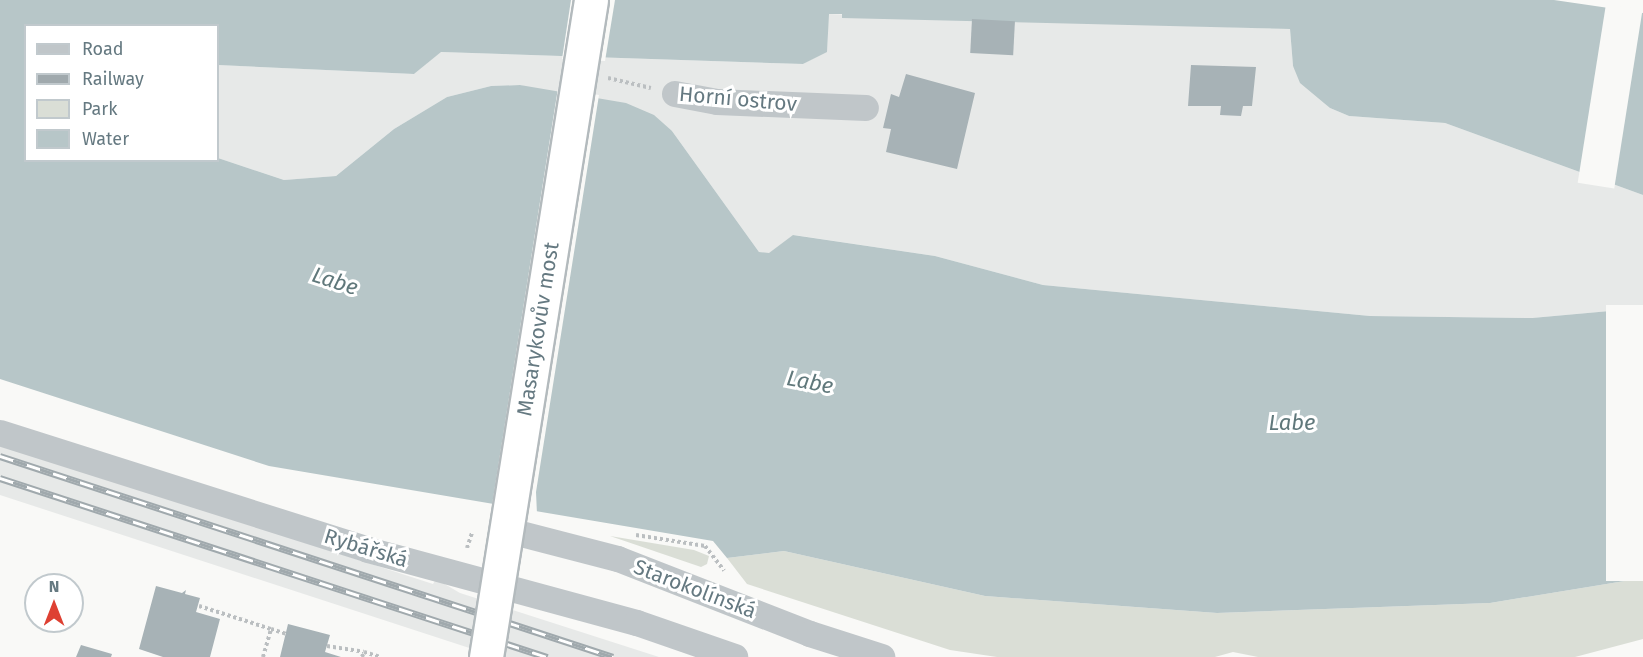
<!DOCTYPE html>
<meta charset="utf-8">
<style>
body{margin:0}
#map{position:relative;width:1643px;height:657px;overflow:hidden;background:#f9f9f7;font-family:"Fira Sans",sans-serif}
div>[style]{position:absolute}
.built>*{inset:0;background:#e7e9e8}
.green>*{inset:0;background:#daded6}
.water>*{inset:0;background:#b7c6c8}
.pier>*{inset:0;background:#f9f9f7;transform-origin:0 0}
.building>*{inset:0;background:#a7b2b6;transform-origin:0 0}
.path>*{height:4px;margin-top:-2px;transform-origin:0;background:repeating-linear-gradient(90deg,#bbbfc1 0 3px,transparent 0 6px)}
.street>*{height:26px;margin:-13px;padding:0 13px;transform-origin:13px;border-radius:13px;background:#c0c6c9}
.rail>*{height:7px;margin-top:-3.5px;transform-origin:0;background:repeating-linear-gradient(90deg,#fff 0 14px,#a0a9ad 0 28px);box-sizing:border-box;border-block:2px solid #a0a9ad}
.bridges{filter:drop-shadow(2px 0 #b3babd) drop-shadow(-2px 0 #b3babd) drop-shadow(0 2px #b3babd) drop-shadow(0 -2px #b3babd)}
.secondary-bridge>*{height:33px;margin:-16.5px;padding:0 16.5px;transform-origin:16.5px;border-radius:16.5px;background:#fff}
span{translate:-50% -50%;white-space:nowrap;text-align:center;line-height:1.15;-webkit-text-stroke:6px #fff;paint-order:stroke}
.street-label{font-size:21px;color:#657981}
.water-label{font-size:22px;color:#60787b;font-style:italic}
.legend{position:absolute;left:24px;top:24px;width:195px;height:138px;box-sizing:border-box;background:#fff;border:2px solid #c1c9cd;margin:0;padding:8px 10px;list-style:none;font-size:18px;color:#657981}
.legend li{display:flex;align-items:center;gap:12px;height:30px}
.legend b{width:30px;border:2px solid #c1c9cd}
.north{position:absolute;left:24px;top:573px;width:60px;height:60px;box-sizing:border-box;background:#fff;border:2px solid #c1c9cd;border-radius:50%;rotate:0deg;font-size:16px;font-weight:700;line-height:24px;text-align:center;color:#657981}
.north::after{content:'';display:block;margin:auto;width:21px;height:27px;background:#de4032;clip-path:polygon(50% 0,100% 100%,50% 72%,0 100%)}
</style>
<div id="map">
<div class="built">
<i style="clip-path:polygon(828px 14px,1290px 29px,1293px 66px,1330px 108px,1349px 116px,1445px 123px,1643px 195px,1643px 308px,1532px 318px,1370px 316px,1043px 285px,935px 256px,794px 235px,769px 254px,759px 252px,672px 131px,520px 85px,491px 86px,447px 97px,394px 129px,336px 176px,284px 180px,218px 158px,218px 65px,414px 74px,440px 52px,803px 64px,827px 51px)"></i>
<i style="clip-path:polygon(0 444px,433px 584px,436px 579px,460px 593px,659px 657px,497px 657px,0 495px)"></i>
</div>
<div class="green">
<i style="clip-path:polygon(610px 536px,694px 550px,709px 556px,707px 564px,701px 567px)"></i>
<i style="clip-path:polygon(784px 551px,985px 596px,1217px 613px,1490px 603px,1643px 578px,1643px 639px,1575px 657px,1258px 657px,1233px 652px,1215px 657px,997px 657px,950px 650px,747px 584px,727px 558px)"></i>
</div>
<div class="water">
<i style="clip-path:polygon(0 0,1554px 0,1643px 13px,1643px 195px,1445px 123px,1349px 116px,1330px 108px,1300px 83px,1293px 66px,1290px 29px,842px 18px,842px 14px,829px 14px,827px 52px,803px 64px,441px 52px,414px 74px,218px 65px,218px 26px,26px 26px,26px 160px,218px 158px,284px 180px,336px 176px,394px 129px,447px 97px,491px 86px,520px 85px,626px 103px,654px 115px,672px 131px,759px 252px,769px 253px,793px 235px,935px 256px,1043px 285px,1370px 316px,1532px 318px,1643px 308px,1643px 578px,1490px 603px,1217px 613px,985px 596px,784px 551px,727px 558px,713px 541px,269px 466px,0 379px)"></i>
</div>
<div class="pier">
<i style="clip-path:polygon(571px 0,615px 0,605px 61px,562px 59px)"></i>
<i style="left:1606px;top:4px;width:37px;height:181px;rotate:9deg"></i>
<i style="clip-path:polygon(558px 88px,599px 95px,536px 492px,537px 514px,492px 505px)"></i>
<i style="left:1643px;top:305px;width:276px;height:37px;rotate:90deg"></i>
</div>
<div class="building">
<i style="left:972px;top:19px;width:43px;height:34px;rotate:3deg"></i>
<i style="clip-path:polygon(1191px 65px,1256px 67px,1252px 106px,1243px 106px,1241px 116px,1220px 115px,1221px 106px,1188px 106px)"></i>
<i style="clip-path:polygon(906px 74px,975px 93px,957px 169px,886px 152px,891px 129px,883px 128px,891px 94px,899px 97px)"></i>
<i style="clip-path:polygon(156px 586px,182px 593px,186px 590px,185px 594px,200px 598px,196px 612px,220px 619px,210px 657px,163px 657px,139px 649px)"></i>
<i style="clip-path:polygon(288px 624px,330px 635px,325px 652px,341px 657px,280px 657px)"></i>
<i style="clip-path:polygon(81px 645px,112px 654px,111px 657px,76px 657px)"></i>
</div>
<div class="path">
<i style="left:608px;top:78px;width:44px;rotate:13.1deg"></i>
<i style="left:636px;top:535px;width:70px;rotate:9.1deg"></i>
<i style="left:705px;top:546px;width:31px;rotate:52deg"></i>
<i style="left:467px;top:548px;width:16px;rotate:-72deg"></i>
<i style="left:199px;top:606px;width:76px;rotate:17.7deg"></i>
<i style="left:327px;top:646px;width:37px;rotate:9deg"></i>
<i style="left:263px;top:657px;width:29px;rotate:-74deg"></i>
<i style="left:271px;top:629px;width:16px;rotate:18deg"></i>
<i style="left:362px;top:657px;width:5px;rotate:-68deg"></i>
<i style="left:364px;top:652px;width:17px;rotate:17deg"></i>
</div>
<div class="street">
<i style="left:675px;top:94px;width:43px;rotate:10.8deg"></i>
<i style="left:717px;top:102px;width:149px;rotate:2.3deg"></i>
<i style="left:0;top:433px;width:386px;rotate:17.6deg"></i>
<i style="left:368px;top:550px;width:279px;rotate:15.2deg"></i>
<i style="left:637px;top:623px;width:104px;rotate:19.1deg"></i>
<i style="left:506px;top:530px;width:116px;rotate:14.5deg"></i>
<i style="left:618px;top:559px;width:206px;rotate:21.3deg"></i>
<i style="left:810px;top:634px;width:76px;rotate:17.7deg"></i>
</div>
<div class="rail">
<i style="left:0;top:456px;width:645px;rotate:18.15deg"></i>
<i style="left:0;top:478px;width:576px;rotate:18.12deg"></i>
</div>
<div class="bridges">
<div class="secondary-bridge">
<i style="left:486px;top:657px;width:665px;rotate:-80.92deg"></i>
</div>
</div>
<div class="street-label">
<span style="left:738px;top:99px;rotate:5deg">Horní ostrov</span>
<span style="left:538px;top:329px;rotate:-81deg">Masarykovův most</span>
<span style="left:366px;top:548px;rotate:17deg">Rybářská</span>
<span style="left:695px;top:589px;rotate:21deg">Starokolínská</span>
</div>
<div class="water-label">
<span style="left:335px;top:281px;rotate:18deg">Labe</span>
<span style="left:810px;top:382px;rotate:11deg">Labe</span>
<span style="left:1292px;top:423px">Labe</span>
</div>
<ul class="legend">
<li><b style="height:8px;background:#c0c6c9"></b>Road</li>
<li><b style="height:8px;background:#a0a9ad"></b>Railway</li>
<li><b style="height:16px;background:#daded6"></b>Park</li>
<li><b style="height:16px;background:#b7c6c8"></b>Water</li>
</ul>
<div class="north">N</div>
</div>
